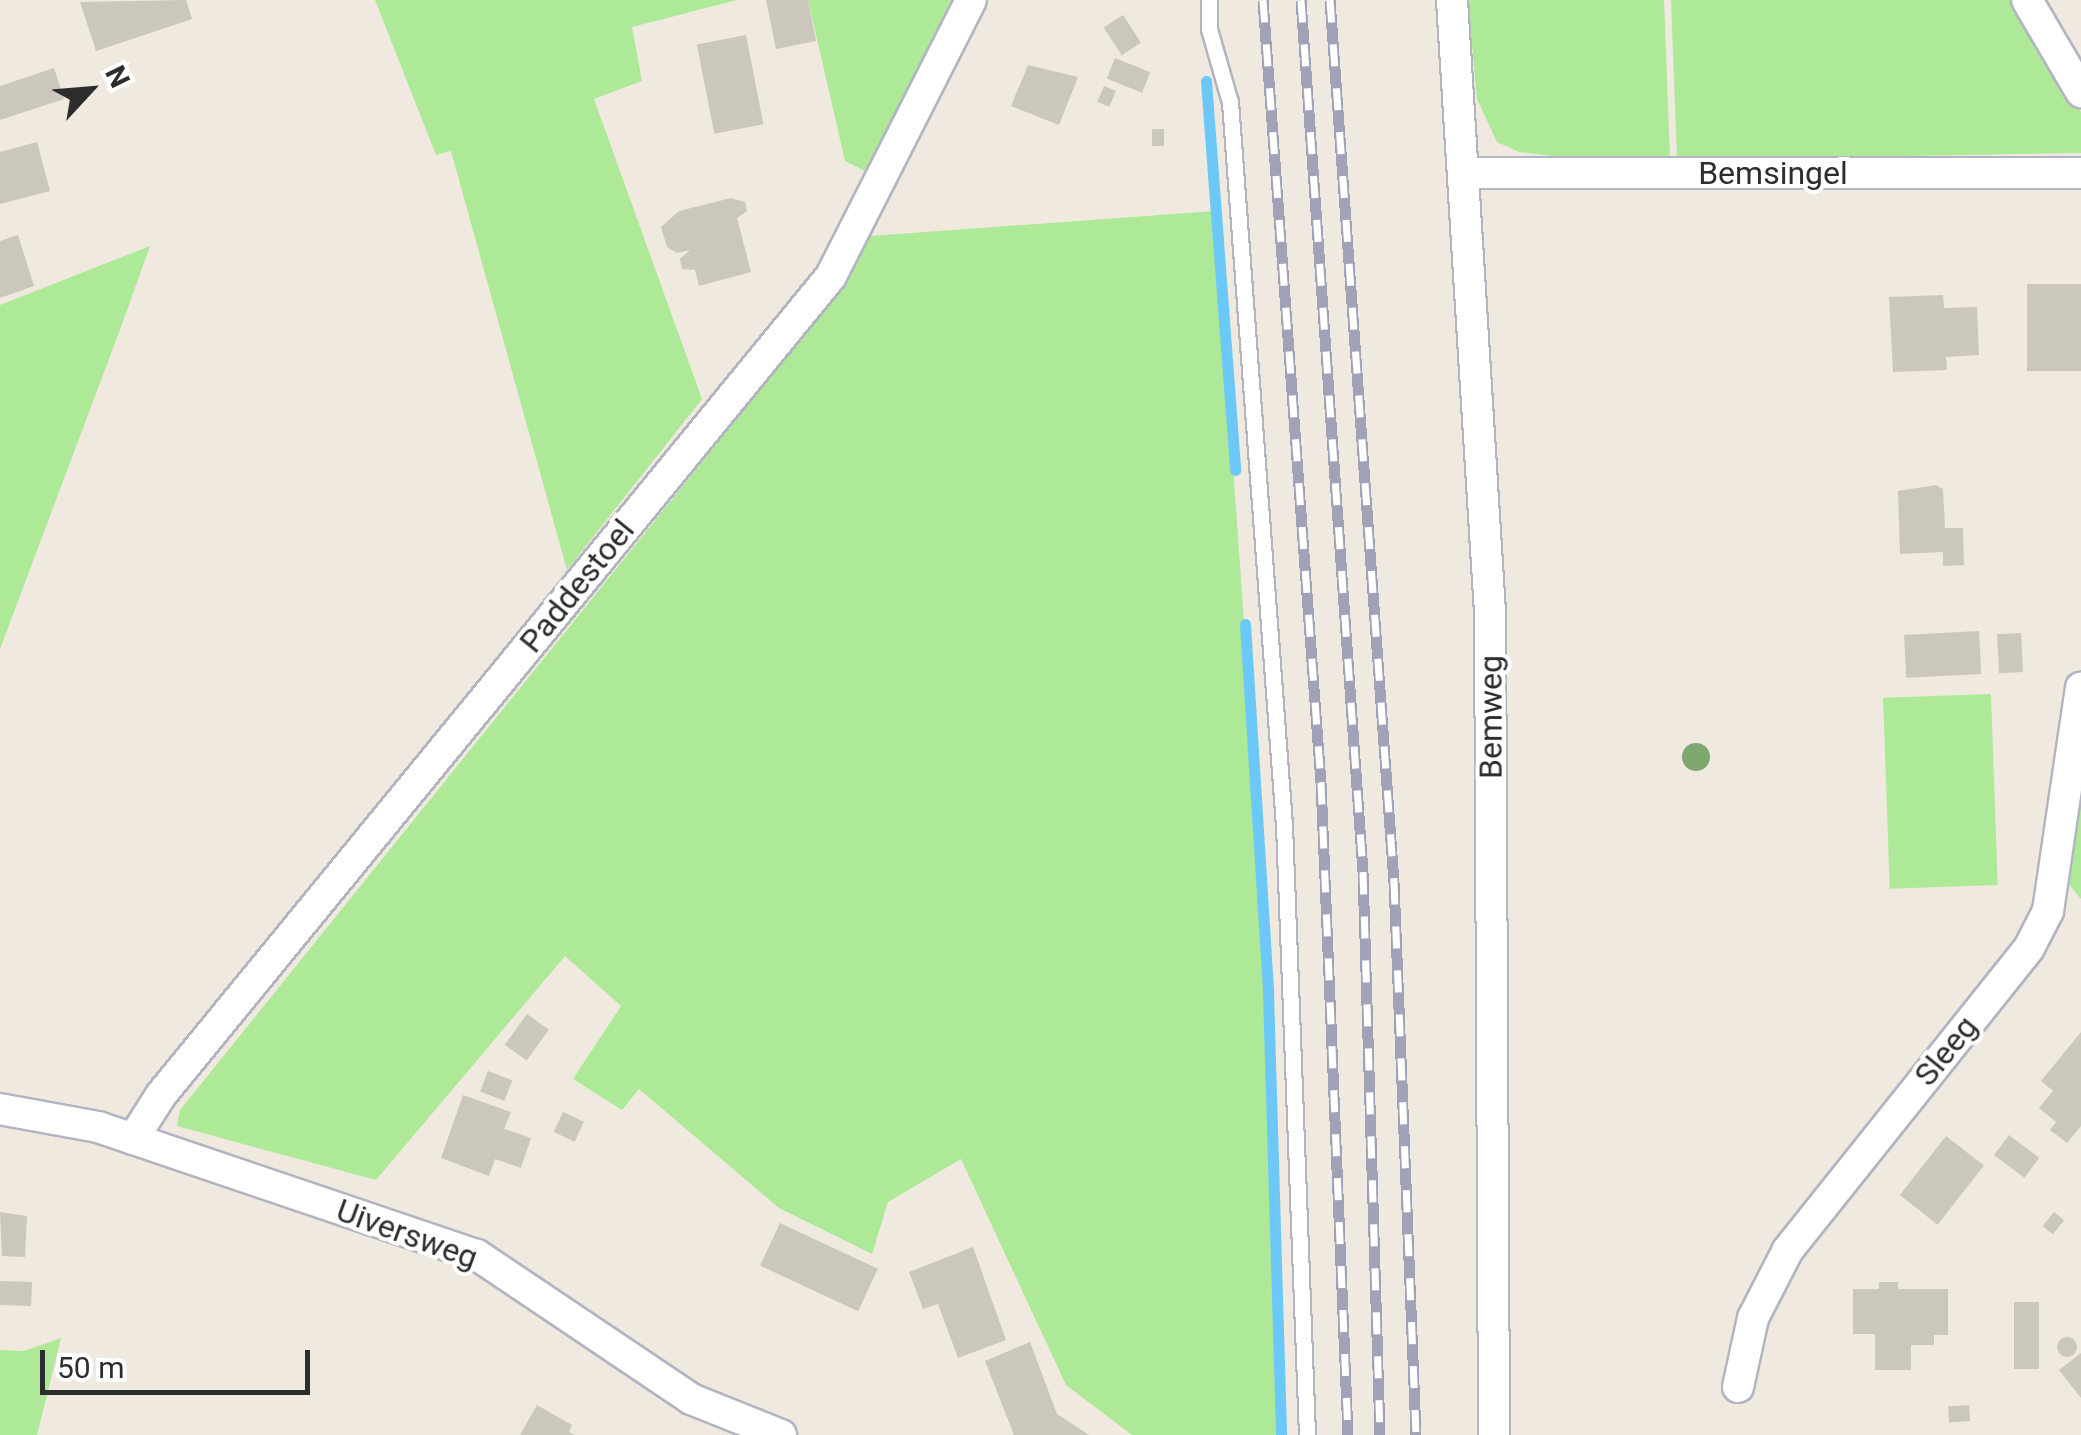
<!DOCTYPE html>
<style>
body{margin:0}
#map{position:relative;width:2081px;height:1435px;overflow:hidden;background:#efe9df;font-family:Roboto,sans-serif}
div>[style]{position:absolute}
.green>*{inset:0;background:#aee998;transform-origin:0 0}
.stream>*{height:11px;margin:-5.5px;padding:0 5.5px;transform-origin:5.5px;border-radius:5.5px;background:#6cc9f7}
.building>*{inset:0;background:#cbc7bd;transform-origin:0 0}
.round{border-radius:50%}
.roads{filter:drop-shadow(2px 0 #b3b4c1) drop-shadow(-2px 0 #b3b4c1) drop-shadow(0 2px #b3b4c1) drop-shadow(0 -2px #b3b4c1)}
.service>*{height:15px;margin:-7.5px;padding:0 7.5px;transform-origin:7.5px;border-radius:7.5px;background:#fff}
.minor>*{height:30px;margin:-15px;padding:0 15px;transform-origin:15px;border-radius:15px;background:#fff}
.rail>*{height:11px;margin-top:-5.5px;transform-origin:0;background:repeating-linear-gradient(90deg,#fff 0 22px,#a1a2b8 0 44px);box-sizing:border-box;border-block:2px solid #a1a2b8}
.trees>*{width:28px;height:28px;margin:-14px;border-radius:50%;background:#7fa770}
span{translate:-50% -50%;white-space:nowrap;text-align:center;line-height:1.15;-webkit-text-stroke:8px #fff;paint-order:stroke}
.street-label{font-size:32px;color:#2d2d2d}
.north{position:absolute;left:40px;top:40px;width:100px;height:100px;-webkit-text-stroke:8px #fff;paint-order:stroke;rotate:64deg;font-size:28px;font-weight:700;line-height:40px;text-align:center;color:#2d2d2d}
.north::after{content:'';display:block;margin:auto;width:35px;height:45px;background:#2d2d2d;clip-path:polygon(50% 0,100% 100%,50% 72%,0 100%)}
.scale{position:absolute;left:40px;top:1350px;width:270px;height:45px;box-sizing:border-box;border:5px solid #2d2d2d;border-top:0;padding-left:12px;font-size:30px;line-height:35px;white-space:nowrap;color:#2d2d2d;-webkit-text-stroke:8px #fff;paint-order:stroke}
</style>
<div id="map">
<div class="green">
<i style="clip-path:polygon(375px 0,737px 0,632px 27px,642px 81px,594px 99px,702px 399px,567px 570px,451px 151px,436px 155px)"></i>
<i style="clip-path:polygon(808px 0,951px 0,873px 175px,845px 161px)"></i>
<i style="clip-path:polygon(1468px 0,1664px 0,1670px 158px,1568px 158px,1519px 152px,1497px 142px,1477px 99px)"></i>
<i style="clip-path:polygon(1671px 0,2016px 0,2081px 112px,2081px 153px,1677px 160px)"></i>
<i style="clip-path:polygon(1215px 211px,1264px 905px,1279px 1435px,1132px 1435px,1066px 1385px,961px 1159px,888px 1202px,872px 1254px,779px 1208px,639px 1089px,622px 1110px,573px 1079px,621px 1006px,565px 956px,376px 1180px,177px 1126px,180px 1110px,761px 389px,870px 236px)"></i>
<i style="clip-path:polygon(150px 246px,121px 327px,0 649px,0 305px)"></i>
<i style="left:1991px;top:694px;width:191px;height:108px;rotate:88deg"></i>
<i style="clip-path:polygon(2081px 759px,2081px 899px,2066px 881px)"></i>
<i style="clip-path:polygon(61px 1338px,37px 1435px,0 1435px,0 1350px,24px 1351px)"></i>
</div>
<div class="stream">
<i style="left:1206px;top:81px;width:390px;rotate:85.7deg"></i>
<i style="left:1245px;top:624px;width:370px;rotate:86.4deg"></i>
<i style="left:1268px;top:993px;width:442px;rotate:88.3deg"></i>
</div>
<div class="building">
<i style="clip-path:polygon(186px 0,192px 19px,96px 51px,80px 2px)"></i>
<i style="clip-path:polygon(766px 0,808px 0,816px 41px,776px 49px)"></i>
<i style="left:1123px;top:15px;width:33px;height:23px;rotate:57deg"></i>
<i style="left:746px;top:35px;width:91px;height:50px;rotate:79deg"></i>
<i style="left:1115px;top:58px;width:38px;height:22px;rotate:22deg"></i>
<i style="clip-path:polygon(1028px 65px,1078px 77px,1059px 125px,1011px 106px)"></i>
<i style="clip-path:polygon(54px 68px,64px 99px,0 120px,0 86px)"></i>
<i style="left:1104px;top:86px;width:13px;height:17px;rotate:23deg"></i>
<i style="left:1152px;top:129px;width:12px;height:17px"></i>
<i style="clip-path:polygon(37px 142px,50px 191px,0 204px,0 152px)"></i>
<i style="clip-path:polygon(731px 198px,745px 202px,747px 211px,737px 218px,751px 272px,699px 286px,695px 270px,682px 269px,680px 259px,690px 250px,677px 253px,667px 247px,661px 227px,679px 211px)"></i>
<i style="clip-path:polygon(18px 235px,34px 286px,0 298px,0 241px)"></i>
<i style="left:2081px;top:284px;width:87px;height:54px;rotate:90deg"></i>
<i style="clip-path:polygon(1943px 295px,1944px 308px,1977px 307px,1979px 355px,1946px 357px,1947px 370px,1893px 372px,1889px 297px)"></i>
<i style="clip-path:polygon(1936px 485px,1943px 489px,1945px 528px,1963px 528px,1964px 565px,1943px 566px,1943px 552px,1900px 554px,1898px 491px)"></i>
<i style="left:1979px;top:631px;width:43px;height:75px;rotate:87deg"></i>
<i style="left:2021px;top:633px;width:39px;height:24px;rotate:87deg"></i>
<i style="left:527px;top:1014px;width:27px;height:38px;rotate:36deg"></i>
<i style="clip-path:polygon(2081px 1032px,2081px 1126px,2067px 1143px,2050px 1130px,2056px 1122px,2039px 1108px,2053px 1091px,2041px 1081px)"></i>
<i style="left:488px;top:1071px;width:26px;height:22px;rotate:21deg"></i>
<i style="clip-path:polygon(463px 1095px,511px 1112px,504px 1129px,531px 1138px,521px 1168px,495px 1159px,489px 1176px,441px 1158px)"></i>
<i style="left:563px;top:1112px;width:23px;height:22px;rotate:25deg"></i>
<i style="left:2009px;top:1135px;width:38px;height:25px;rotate:37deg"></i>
<i style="left:1946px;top:1136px;width:48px;height:75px;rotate:38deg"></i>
<i style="clip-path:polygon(0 1212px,27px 1216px,25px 1257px,2px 1256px)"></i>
<i style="left:2054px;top:1212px;width:13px;height:18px;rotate:39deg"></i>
<i style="left:780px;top:1223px;width:108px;height:47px;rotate:25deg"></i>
<i style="clip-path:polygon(973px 1247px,1006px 1340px,958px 1358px,938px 1304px,923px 1309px,909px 1272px)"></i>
<i style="left:0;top:1281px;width:32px;height:24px;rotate:2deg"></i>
<i style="clip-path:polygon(1879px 1282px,1898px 1282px,1898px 1289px,1948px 1289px,1948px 1335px,1934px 1335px,1934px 1345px,1911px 1345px,1911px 1370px,1875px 1370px,1875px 1334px,1853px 1334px,1853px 1289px,1879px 1289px)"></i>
<i style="left:2014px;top:1302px;width:25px;height:67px"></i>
<i class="round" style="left:2057px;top:1337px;width:20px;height:20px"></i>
<i style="clip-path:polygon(1030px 1342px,1057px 1414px,1089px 1435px,1014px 1435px,985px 1361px)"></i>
<i style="clip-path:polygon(2081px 1353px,2081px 1398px,2059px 1370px)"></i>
<i style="clip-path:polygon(537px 1405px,572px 1425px,569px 1432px,575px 1435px,520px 1435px)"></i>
<i style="left:1969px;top:1405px;width:16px;height:21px;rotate:86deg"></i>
</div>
<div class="roads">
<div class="service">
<i style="left:1209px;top:0;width:29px;rotate:90deg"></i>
<i style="left:1209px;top:29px;width:76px;rotate:74deg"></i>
<i style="left:1230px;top:102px;width:725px;rotate:85.73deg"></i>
<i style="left:1284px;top:825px;width:610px;rotate:87.84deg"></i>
</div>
<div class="minor">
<i style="left:1452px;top:0;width:613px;rotate:86.45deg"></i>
<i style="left:1490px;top:612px;width:823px;rotate:89.72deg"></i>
<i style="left:2027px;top:0;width:107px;rotate:59.6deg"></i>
<i style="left:1465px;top:173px;width:616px"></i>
<i style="left:0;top:1109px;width:100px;rotate:10.4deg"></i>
<i style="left:98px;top:1127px;width:400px;rotate:18.7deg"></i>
<i style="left:477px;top:1255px;width:258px;rotate:33.9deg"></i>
<i style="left:691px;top:1399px;width:97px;rotate:21.8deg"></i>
<i style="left:133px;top:1139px;width:52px;rotate:-57.5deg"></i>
<i style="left:161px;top:1095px;width:1058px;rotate:-50.71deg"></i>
<i style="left:831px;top:276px;width:309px;rotate:-63.1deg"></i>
<i style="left:1738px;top:1387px;width:71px;rotate:-77.7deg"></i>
<i style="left:1753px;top:1318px;width:76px;rotate:-62.8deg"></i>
<i style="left:1788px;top:1250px;width:386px;rotate:-51.4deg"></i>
<i style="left:2029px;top:948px;width:42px;rotate:-62.8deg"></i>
<i style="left:2048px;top:911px;width:226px;rotate:-81.6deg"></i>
</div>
</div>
<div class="rail">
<i style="left:1263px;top:0;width:784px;rotate:85.76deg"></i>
<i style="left:1321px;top:782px;width:654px;rotate:87.63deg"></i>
<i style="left:1301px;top:0;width:874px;rotate:85.93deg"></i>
<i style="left:1363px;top:872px;width:563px;rotate:88.27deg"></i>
<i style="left:1330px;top:0;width:884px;rotate:85.85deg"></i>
<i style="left:1394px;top:882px;width:553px;rotate:87.72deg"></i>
</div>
<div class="trees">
<i style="left:1696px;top:757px"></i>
</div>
<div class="street-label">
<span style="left:1773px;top:173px">Bemsingel</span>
<span style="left:577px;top:586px;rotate:-51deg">Paddestoel</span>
<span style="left:1491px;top:717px;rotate:-90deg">Bemweg</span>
<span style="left:1946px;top:1051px;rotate:-51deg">Sleeg</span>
<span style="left:407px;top:1234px;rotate:20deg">Uiversweg</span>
</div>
<div class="north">N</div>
<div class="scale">50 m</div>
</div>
